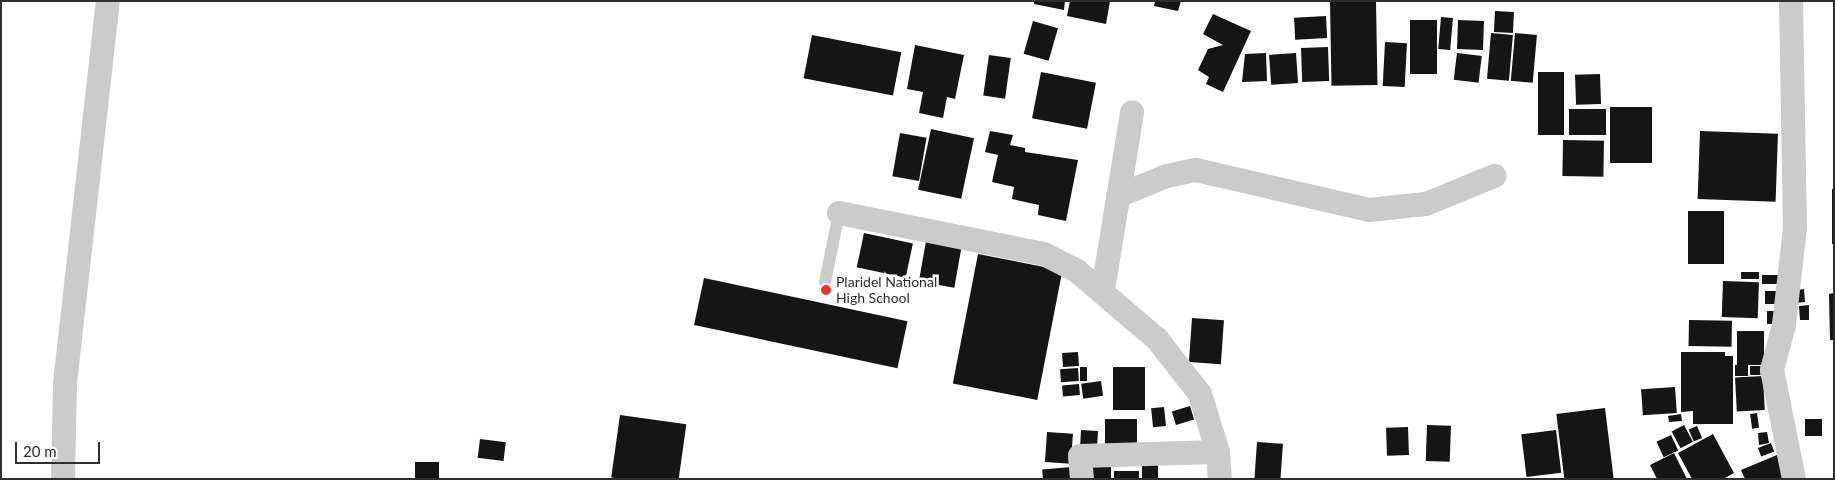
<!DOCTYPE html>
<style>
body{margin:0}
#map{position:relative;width:1835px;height:480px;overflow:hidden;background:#fff;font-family:Lato,sans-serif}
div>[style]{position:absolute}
.building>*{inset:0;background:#151515;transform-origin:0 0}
.lane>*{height:12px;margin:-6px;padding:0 6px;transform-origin:6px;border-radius:6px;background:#cbcbcb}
.street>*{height:24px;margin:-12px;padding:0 12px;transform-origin:12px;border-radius:12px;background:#cbcbcb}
.dots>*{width:14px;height:14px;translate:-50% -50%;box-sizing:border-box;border:2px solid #fff;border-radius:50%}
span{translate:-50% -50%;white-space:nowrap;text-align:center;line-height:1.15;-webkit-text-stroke:5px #fff;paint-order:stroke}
.poi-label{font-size:14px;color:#2e2e2e}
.left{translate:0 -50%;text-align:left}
.frame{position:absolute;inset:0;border:2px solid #2e2e2e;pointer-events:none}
.scale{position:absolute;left:15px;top:442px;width:85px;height:22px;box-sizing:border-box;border:2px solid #2e2e2e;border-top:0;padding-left:6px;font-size:15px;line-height:18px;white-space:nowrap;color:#2e2e2e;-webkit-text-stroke:4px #fff;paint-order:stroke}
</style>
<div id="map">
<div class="building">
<i style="clip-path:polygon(1034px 1px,1065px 1px,1064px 10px,1034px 4px)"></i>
<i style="clip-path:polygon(1070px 1px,1110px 1px,1106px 24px,1067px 16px)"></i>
<i style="clip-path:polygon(1155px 1px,1181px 1px,1178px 11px,1154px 6px)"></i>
<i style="left:1376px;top:1px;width:84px;height:46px;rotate:89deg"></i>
<i style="left:1495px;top:11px;width:19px;height:21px;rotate:3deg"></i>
<i style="clip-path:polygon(1213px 14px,1251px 31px,1223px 92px,1206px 84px,1209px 77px,1198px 70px,1208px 49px,1223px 45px,1203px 34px)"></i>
<i style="left:1326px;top:16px;width:22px;height:32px;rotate:87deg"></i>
<i style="left:1441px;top:17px;width:12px;height:32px;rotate:5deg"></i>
<i style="left:1410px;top:20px;width:27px;height:54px"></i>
<i style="left:1458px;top:20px;width:26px;height:29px;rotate:2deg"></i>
<i style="left:1033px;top:21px;width:26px;height:34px;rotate:16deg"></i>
<i style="left:1491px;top:33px;width:22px;height:46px;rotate:5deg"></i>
<i style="left:1515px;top:33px;width:22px;height:48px;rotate:5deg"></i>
<i style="left:812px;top:35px;width:91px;height:44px;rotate:11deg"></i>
<i style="left:1385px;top:42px;width:22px;height:44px;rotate:3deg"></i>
<i style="clip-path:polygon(915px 45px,964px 55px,955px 99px,947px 97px,943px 118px,919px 113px,923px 92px,907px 89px)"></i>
<i style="left:1328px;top:47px;width:34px;height:27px;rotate:88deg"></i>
<i style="clip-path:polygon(1266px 53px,1267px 81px,1242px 82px,1245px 54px)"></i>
<i style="left:1296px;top:53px;width:30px;height:27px;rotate:86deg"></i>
<i style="left:1457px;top:53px;width:25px;height:27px;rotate:7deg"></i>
<i style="left:989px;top:55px;width:22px;height:41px;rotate:8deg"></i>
<i style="left:1041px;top:72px;width:56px;height:47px;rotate:11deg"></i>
<i style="left:1538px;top:72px;width:26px;height:63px"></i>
<i style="left:1600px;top:74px;width:30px;height:25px;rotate:88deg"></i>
<i style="left:1610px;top:107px;width:42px;height:56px"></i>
<i style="left:1569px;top:109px;width:37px;height:26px"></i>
<i style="left:931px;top:129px;width:44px;height:62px;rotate:12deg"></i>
<i style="clip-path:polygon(990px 131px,1013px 135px,1010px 145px,1025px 148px,1025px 152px,1078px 160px,1066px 221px,1038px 215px,1039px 205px,1012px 199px,1014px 187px,992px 182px,998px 155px,985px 152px)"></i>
<i style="left:1700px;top:131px;width:78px;height:68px;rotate:2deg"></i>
<i style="left:900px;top:133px;width:27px;height:44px;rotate:10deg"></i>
<i style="left:1563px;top:140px;width:41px;height:36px;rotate:1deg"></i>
<i style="left:1832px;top:189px;width:2px;height:55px"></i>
<i style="left:1688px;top:211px;width:36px;height:53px"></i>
<i style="left:864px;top:233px;width:50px;height:35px;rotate:12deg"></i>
<i style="left:926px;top:241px;width:36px;height:41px;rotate:10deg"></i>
<i style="left:978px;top:254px;width:86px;height:132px;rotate:11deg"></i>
<i style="left:1741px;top:272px;width:18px;height:7px"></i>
<i style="left:1779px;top:275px;width:9px;height:17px;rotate:90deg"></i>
<i style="left:704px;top:278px;width:208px;height:48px;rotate:12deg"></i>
<i style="left:1723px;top:281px;width:36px;height:36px;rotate:2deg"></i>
<i style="clip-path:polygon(1804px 289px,1805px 302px,1794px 303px,1792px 291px)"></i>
<i style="left:1765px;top:291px;width:12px;height:13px"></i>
<i style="clip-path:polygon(1834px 293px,1834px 340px,1830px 340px,1829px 294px)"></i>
<i style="clip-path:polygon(1809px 305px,1809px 320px,1800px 320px,1799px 306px)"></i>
<i style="left:1767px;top:311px;width:9px;height:13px"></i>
<i style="left:1192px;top:318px;width:32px;height:44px;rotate:4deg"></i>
<i style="left:1689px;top:320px;width:43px;height:26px;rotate:1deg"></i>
<i style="left:1737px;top:331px;width:27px;height:34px"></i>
<i style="left:1078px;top:352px;width:14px;height:16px;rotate:86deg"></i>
<i style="clip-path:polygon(1681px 352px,1725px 352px,1725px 356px,1733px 356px,1733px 424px,1693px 424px,1693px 411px,1681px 412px)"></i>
<i style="left:1748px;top:365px;width:11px;height:13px;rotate:90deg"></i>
<i style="left:1750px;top:366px;width:16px;height:9px"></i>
<i style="left:1080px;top:367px;width:7px;height:14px"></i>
<i style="left:1113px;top:367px;width:32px;height:43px"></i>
<i style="left:1078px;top:368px;width:13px;height:18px;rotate:86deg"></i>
<i style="left:1763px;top:376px;width:34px;height:28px;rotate:87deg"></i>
<i style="left:1101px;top:381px;width:15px;height:20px;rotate:82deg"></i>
<i style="left:1079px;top:384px;width:11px;height:17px;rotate:85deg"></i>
<i style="left:1675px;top:387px;width:26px;height:34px;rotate:86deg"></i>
<i style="left:1190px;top:406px;width:14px;height:19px;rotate:73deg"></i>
<i style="left:1164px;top:407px;width:19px;height:13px;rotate:84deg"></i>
<i style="left:1605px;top:408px;width:72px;height:49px;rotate:83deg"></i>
<i style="left:1757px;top:413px;width:15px;height:7px;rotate:82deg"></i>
<i style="clip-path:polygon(1681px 414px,1682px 421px,1669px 422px,1668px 416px)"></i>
<i style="left:620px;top:415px;width:67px;height:63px;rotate:8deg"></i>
<i style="left:1105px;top:419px;width:32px;height:31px"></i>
<i style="left:1805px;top:419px;width:17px;height:17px"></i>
<i style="left:1427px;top:425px;width:24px;height:36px;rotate:2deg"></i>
<i style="left:1684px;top:425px;width:19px;height:14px;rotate:62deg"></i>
<i style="left:1697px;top:426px;width:13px;height:9px;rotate:67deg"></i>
<i style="left:1408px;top:427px;width:28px;height:22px;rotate:88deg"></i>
<i style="left:1081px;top:430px;width:17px;height:22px;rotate:3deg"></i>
<i style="left:1556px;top:430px;width:43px;height:35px;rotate:83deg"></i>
<i style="left:1047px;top:432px;width:26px;height:30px;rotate:4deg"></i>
<i style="clip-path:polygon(1767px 432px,1769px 443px,1759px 445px,1758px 433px)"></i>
<i style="clip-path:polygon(1713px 434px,1734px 473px,1723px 479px,1692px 479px,1678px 453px)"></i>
<i style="left:1671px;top:435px;width:17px;height:16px;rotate:65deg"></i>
<i style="left:480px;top:439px;width:26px;height:19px;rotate:7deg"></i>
<i style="left:1257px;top:442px;width:26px;height:37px;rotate:4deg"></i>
<i style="left:1771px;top:443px;width:9px;height:14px;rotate:69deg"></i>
<i style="clip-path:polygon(1674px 453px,1687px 479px,1657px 479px,1650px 465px)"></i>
<i style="clip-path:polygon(1777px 455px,1787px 479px,1745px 479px,1741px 470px)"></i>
<i style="left:415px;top:462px;width:24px;height:17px"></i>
<i style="left:1142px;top:463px;width:16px;height:16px"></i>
<i style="left:1071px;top:467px;width:12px;height:29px;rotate:85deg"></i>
<i style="left:1092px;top:467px;width:19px;height:12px"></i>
<i style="left:1114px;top:471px;width:25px;height:8px"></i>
</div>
<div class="lane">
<i style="left:825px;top:282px;width:70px;rotate:-78.5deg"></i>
</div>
<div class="street">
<i style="left:1791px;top:1px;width:227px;rotate:89deg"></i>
<i style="left:1795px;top:228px;width:98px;rotate:96.5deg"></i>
<i style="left:1784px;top:325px;width:47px;rotate:104.9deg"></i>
<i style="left:1772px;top:370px;width:111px;rotate:78.6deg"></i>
<i style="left:1118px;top:196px;width:53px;rotate:-22.2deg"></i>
<i style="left:1167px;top:176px;width:30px;rotate:-12deg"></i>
<i style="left:1196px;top:170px;width:178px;rotate:13deg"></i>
<i style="left:1369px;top:210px;width:57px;rotate:-6deg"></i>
<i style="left:1426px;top:204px;width:74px;rotate:-22.4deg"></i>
<i style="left:839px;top:213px;width:209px;rotate:11.3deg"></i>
<i style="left:1044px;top:254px;width:37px;rotate:27deg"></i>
<i style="left:1077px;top:271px;width:105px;rotate:40.4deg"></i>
<i style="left:1157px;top:339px;width:70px;rotate:52deg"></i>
<i style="left:1200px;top:394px;width:61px;rotate:72.8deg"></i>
<i style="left:1218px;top:452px;width:27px;rotate:86deg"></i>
<i style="left:1103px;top:290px;width:180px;rotate:-80.7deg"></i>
<i style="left:63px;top:479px;width:96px;rotate:-88.8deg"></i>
<i style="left:65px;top:383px;width:384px;rotate:-83.6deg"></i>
<i style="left:1082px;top:479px;width:23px;rotate:-95deg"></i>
<i style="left:1080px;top:456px;width:138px;rotate:-1.7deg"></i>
</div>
<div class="dots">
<i style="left:826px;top:290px;background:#ed3229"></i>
</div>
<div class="poi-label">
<span class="left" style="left:836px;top:290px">Plaridel National<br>High School</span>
</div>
<div class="frame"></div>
<div class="scale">20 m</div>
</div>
